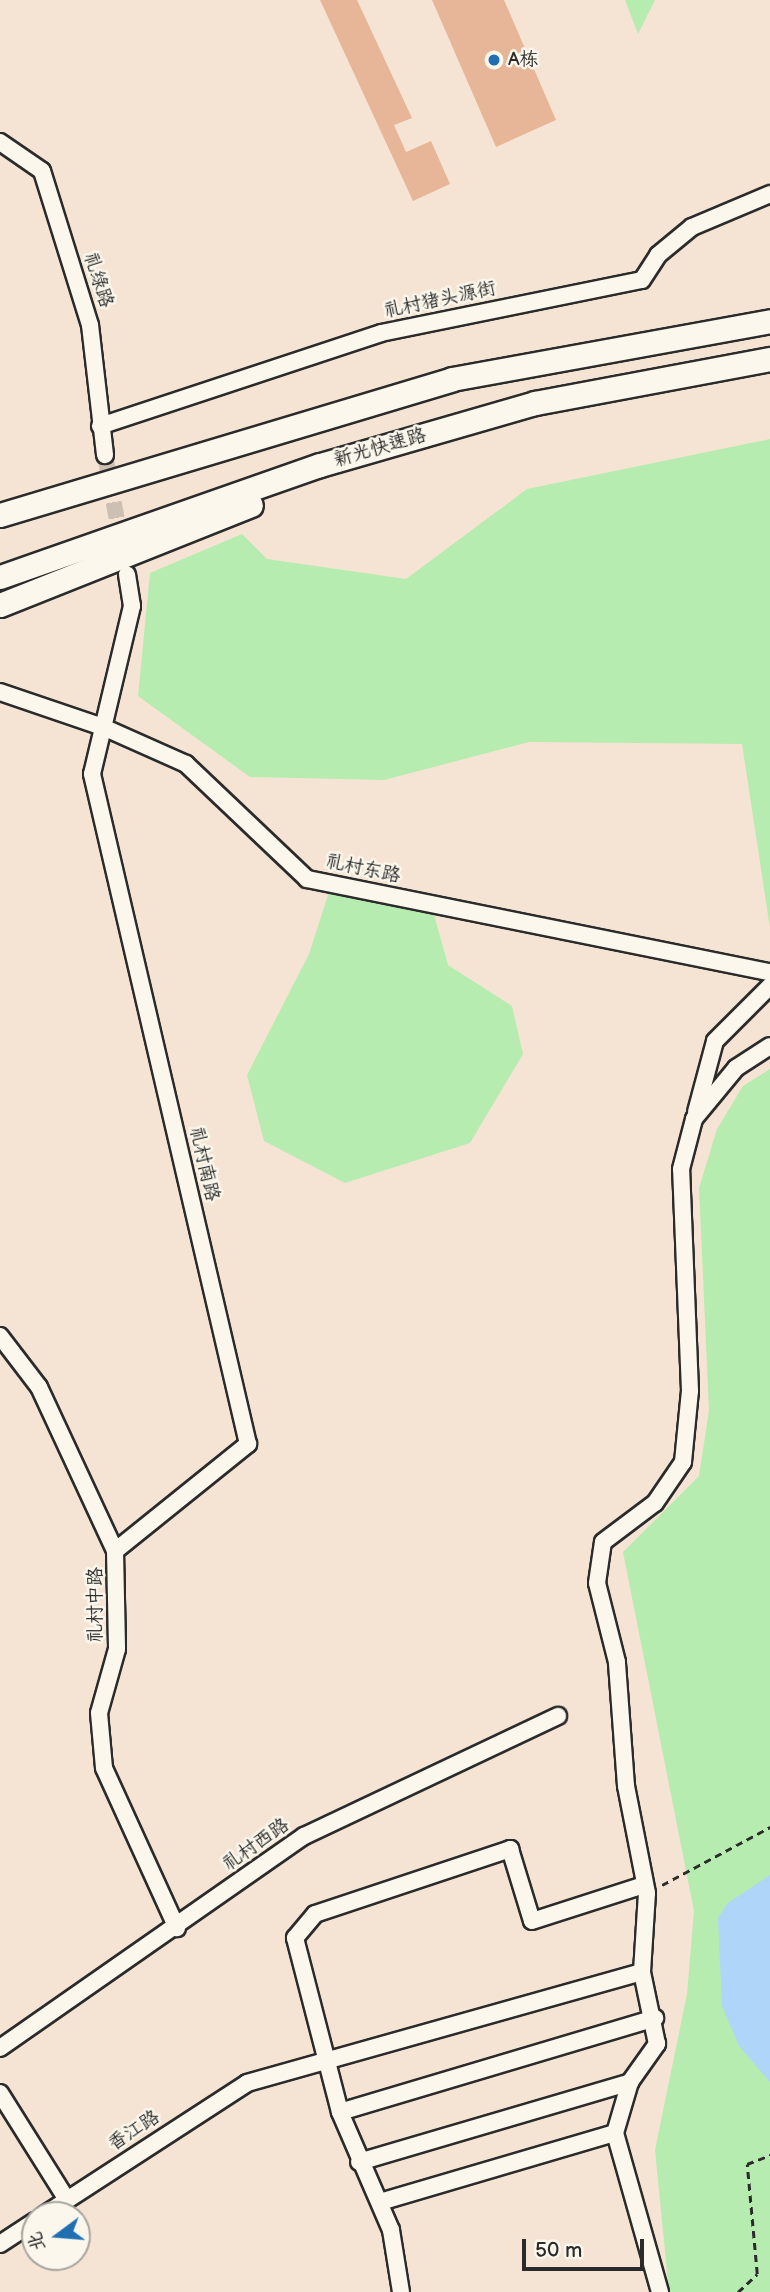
<!DOCTYPE html>
<meta charset="utf-8">
<style>
body{margin:0}
#map{position:relative;width:770px;height:2292px;overflow:hidden;background:#f5e4d3;font-family:"Balsamiq Sans","LXGW WenKai TC",sans-serif}
div>[style]{position:absolute}
.green>*{inset:0;background:#b6ecaf}
.water>*{inset:0;background:#afd5f9}
.building>*{inset:0;background:#e7b698}
.minor-tunnel>*{height:16px;margin-top:-8px;transform-origin:0;background:repeating-linear-gradient(90deg,#cdbfb1 0 16px,transparent 0 24px)}
.path>*{height:2.5px;margin-top:-1.25px;transform-origin:0;background:repeating-linear-gradient(90deg,#2b2b2b 0 7px,transparent 0 12px)}
.roads{filter:drop-shadow(2px 0 #2b2b2b) drop-shadow(-2px 0 #2b2b2b) drop-shadow(0 2px #2b2b2b) drop-shadow(0 -2px #2b2b2b)}
.minor>*{height:16px;margin:-8px;padding:0 8px;transform-origin:8px;border-radius:8px;background:#fbf7ec}
.highway>*{height:23px;margin:-11.5px;padding:0 11.5px;transform-origin:11.5px;border-radius:11.5px;background:#fbf7ec}
.dots>*{width:19px;height:19px;translate:-50% -50%;box-sizing:border-box;border:4px solid #fbf7ec;border-radius:50%}
span{translate:-50% -50%;white-space:nowrap;text-align:center;line-height:1.15;-webkit-text-stroke:5px #fbf7ec;paint-order:stroke}
.poi-label{font-size:19px;color:#2b2b2b}
.left{translate:0 -50%;text-align:left}
.street-label{font-size:19px;color:#2b2b2b}
.north{position:absolute;left:21px;top:2201px;width:70px;height:70px;box-sizing:border-box;background:#fbf7ec;border:2px solid #a8a59f;border-radius:50%;rotate:254deg;font-size:19px;font-weight:700;line-height:28px;text-align:center;color:#2b2b2b}
.north::after{content:'';display:block;margin:auto;width:24px;height:32px;background:#1f6fb2;clip-path:polygon(50% 0,100% 100%,50% 72%,0 100%)}
.scale{position:absolute;left:522px;top:2239px;width:122px;height:32px;box-sizing:border-box;border:4px solid #2b2b2b;border-top:0;padding-left:9px;font-size:21px;line-height:24px;white-space:nowrap;color:#2b2b2b;-webkit-text-stroke:5px #fbf7ec;paint-order:stroke}
</style>
<div id="map">
<div class="green">
<i style="clip-path:polygon(625px 0,655px 0,638px 34px)"></i>
<i style="clip-path:polygon(770px 439px,770px 928px,742px 744px,529px 742px,384px 780px,250px 777px,138px 696px,150px 573px,242px 534px,267px 559px,406px 579px,527px 489px)"></i>
<i style="clip-path:polygon(329px 892px,433px 911px,448px 965px,512px 1006px,523px 1054px,470px 1143px,345px 1183px,264px 1141px,247px 1075px,309px 954px)"></i>
<i style="clip-path:polygon(770px 1069px,770px 2292px,669px 2292px,655px 2150px,687px 1994px,694px 1911px,623px 1552px,699px 1476px,709px 1410px,699px 1188px,717px 1129px,743px 1086px)"></i>
</div>
<div class="water">
<i style="clip-path:polygon(770px 1875px,770px 2082px,739px 2046px,722px 2006px,718px 1918px,728px 1903px)"></i>
</div>
<div class="building">
<i style="clip-path:polygon(320px 0,357px 0,412px 118px,394px 125px,406px 152px,431px 141px,450px 184px,413px 201px)"></i>
<i style="clip-path:polygon(432px 0,504px 0,556px 120px,496px 147px)"></i>
</div>
<div class="minor-tunnel">
<i style="left:105px;top:455px;width:88px;rotate:79.6deg"></i>
</div>
<div class="path">
<i style="left:662px;top:1885px;width:123px;rotate:-28.2deg"></i>
<i style="left:738px;top:2292px;width:26px;rotate:-43deg"></i>
<i style="left:757px;top:2274px;width:110px;rotate:-95.2deg"></i>
<i style="left:747px;top:2164px;width:25px;rotate:-21deg"></i>
</div>
<div class="roads">
<div class="minor">
<i style="left:0;top:142px;width:51px;rotate:34.6deg"></i>
<i style="left:42px;top:171px;width:161px;rotate:72.7deg"></i>
<i style="left:90px;top:325px;width:131px;rotate:83.4deg"></i>
<i style="left:100px;top:426px;width:296px;rotate:-18.3deg"></i>
<i style="left:381px;top:333px;width:266px;rotate:-11.5deg"></i>
<i style="left:642px;top:280px;width:30px;rotate:-57deg"></i>
<i style="left:658px;top:255px;width:44px;rotate:-39.5deg"></i>
<i style="left:692px;top:227px;width:85px;rotate:-22.9deg"></i>
<i style="left:0;top:692px;width:109px;rotate:18.8deg"></i>
<i style="left:103px;top:727px;width:91px;rotate:24deg"></i>
<i style="left:186px;top:764px;width:167px;rotate:43.5deg"></i>
<i style="left:307px;top:879px;width:472px;rotate:11.4deg"></i>
<i style="left:696px;top:1112px;width:73px;rotate:-75deg"></i>
<i style="left:715px;top:1041px;width:78px;rotate:-45deg"></i>
<i style="left:0;top:1336px;width:64px;rotate:52.6deg"></i>
<i style="left:39px;top:1387px;width:181px;rotate:65.1deg"></i>
<i style="left:115px;top:1551px;width:98px;rotate:88.8deg"></i>
<i style="left:117px;top:1649px;width:66px;rotate:105.7deg"></i>
<i style="left:99px;top:1713px;width:55px;rotate:84.8deg"></i>
<i style="left:104px;top:1768px;width:176px;rotate:65.5deg"></i>
<i style="left:115px;top:1551px;width:171px;rotate:-38.8deg"></i>
<i style="left:248px;top:1444px;width:688px;rotate:-103.11deg"></i>
<i style="left:92px;top:774px;width:173px;rotate:-76.6deg"></i>
<i style="left:132px;top:606px;width:32px;rotate:-99deg"></i>
<i style="left:0;top:2048px;width:371px;rotate:-34.9deg"></i>
<i style="left:304px;top:1836px;width:281px;rotate:-25.3deg"></i>
<i style="left:0;top:2093px;width:126px;rotate:57.9deg"></i>
<i style="left:340px;top:2112px;width:329px;rotate:-16.6deg"></i>
<i style="left:359px;top:2162px;width:283px;rotate:-16.4deg"></i>
<i style="left:380px;top:2202px;width:245px;rotate:-16.4deg"></i>
<i style="left:44px;top:2215px;width:242px;rotate:-33deg"></i>
<i style="left:247px;top:2083px;width:410px;rotate:-15.7deg"></i>
<i style="left:0;top:2244px;width:42px;rotate:-33.3deg"></i>
<i style="left:401px;top:2292px;width:63px;rotate:-99.2deg"></i>
<i style="left:391px;top:2230px;width:129px;rotate:-113.4deg"></i>
<i style="left:340px;top:2112px;width:180px;rotate:-104.5deg"></i>
<i style="left:295px;top:1938px;width:31px;rotate:-50deg"></i>
<i style="left:315px;top:1914px;width:206px;rotate:-18.4deg"></i>
<i style="left:510px;top:1849px;width:75px;rotate:73deg"></i>
<i style="left:532px;top:1921px;width:118px;rotate:-17.8deg"></i>
<i style="left:660px;top:2292px;width:165px;rotate:-105.8deg"></i>
<i style="left:615px;top:2133px;width:53px;rotate:-73.6deg"></i>
<i style="left:630px;top:2082px;width:47px;rotate:-54.6deg"></i>
<i style="left:657px;top:2044px;width:74px;rotate:-101.8deg"></i>
<i style="left:642px;top:1972px;width:79px;rotate:-86.4deg"></i>
<i style="left:647px;top:1893px;width:109px;rotate:-101.1deg"></i>
<i style="left:626px;top:1786px;width:124px;rotate:-94.2deg"></i>
<i style="left:617px;top:1662px;width:81px;rotate:-104.2deg"></i>
<i style="left:597px;top:1583px;width:41px;rotate:-81.7deg"></i>
<i style="left:603px;top:1542px;width:65px;rotate:-36.9deg"></i>
<i style="left:655px;top:1503px;width:50px;rotate:-55.7deg"></i>
<i style="left:683px;top:1462px;width:71px;rotate:-84.4deg"></i>
<i style="left:690px;top:1391px;width:222px;rotate:-92.3deg"></i>
<i style="left:681px;top:1169px;width:52px;rotate:-75.4deg"></i>
<i style="left:694px;top:1119px;width:66px;rotate:-50.5deg"></i>
<i style="left:736px;top:1068px;width:40px;rotate:-32.9deg"></i>
</div>
<div class="highway">
<i style="left:0;top:515px;width:472px;rotate:-16.7deg"></i>
<i style="left:452px;top:379px;width:323px;rotate:-10.3deg"></i>
<i style="left:0;top:577px;width:339px;rotate:-19.3deg"></i>
<i style="left:320px;top:465px;width:224px;rotate:-16.1deg"></i>
<i style="left:535px;top:403px;width:239px;rotate:-10.6deg"></i>
<i style="left:0;top:605px;width:270px;rotate:-21.7deg"></i>
</div>
</div>
<div class="dots">
<i style="left:494px;top:60px;background:#1f6fb2"></i>
</div>
<div class="poi-label">
<span class="left" style="left:508px;top:60px">A栋</span>
</div>
<div class="street-label">
<span style="left:98px;top:280px;rotate:72deg">礼绿路</span>
<span style="left:440px;top:300px;rotate:-12deg">礼村猪头源街</span>
<span style="left:380px;top:448px;rotate:-16deg">新光快速路</span>
<span style="left:363px;top:869px;rotate:12deg">礼村东路</span>
<span style="left:204px;top:1164px;rotate:77deg">礼村南路</span>
<span style="left:96px;top:1605px;rotate:-90deg">礼村中路</span>
<span style="left:256px;top:1845px;rotate:-35deg">礼村西路</span>
<span style="left:134px;top:2131px;rotate:-33deg">香江路</span>
</div>
<div class="north">北</div>
<div class="scale">50 m</div>
</div>
